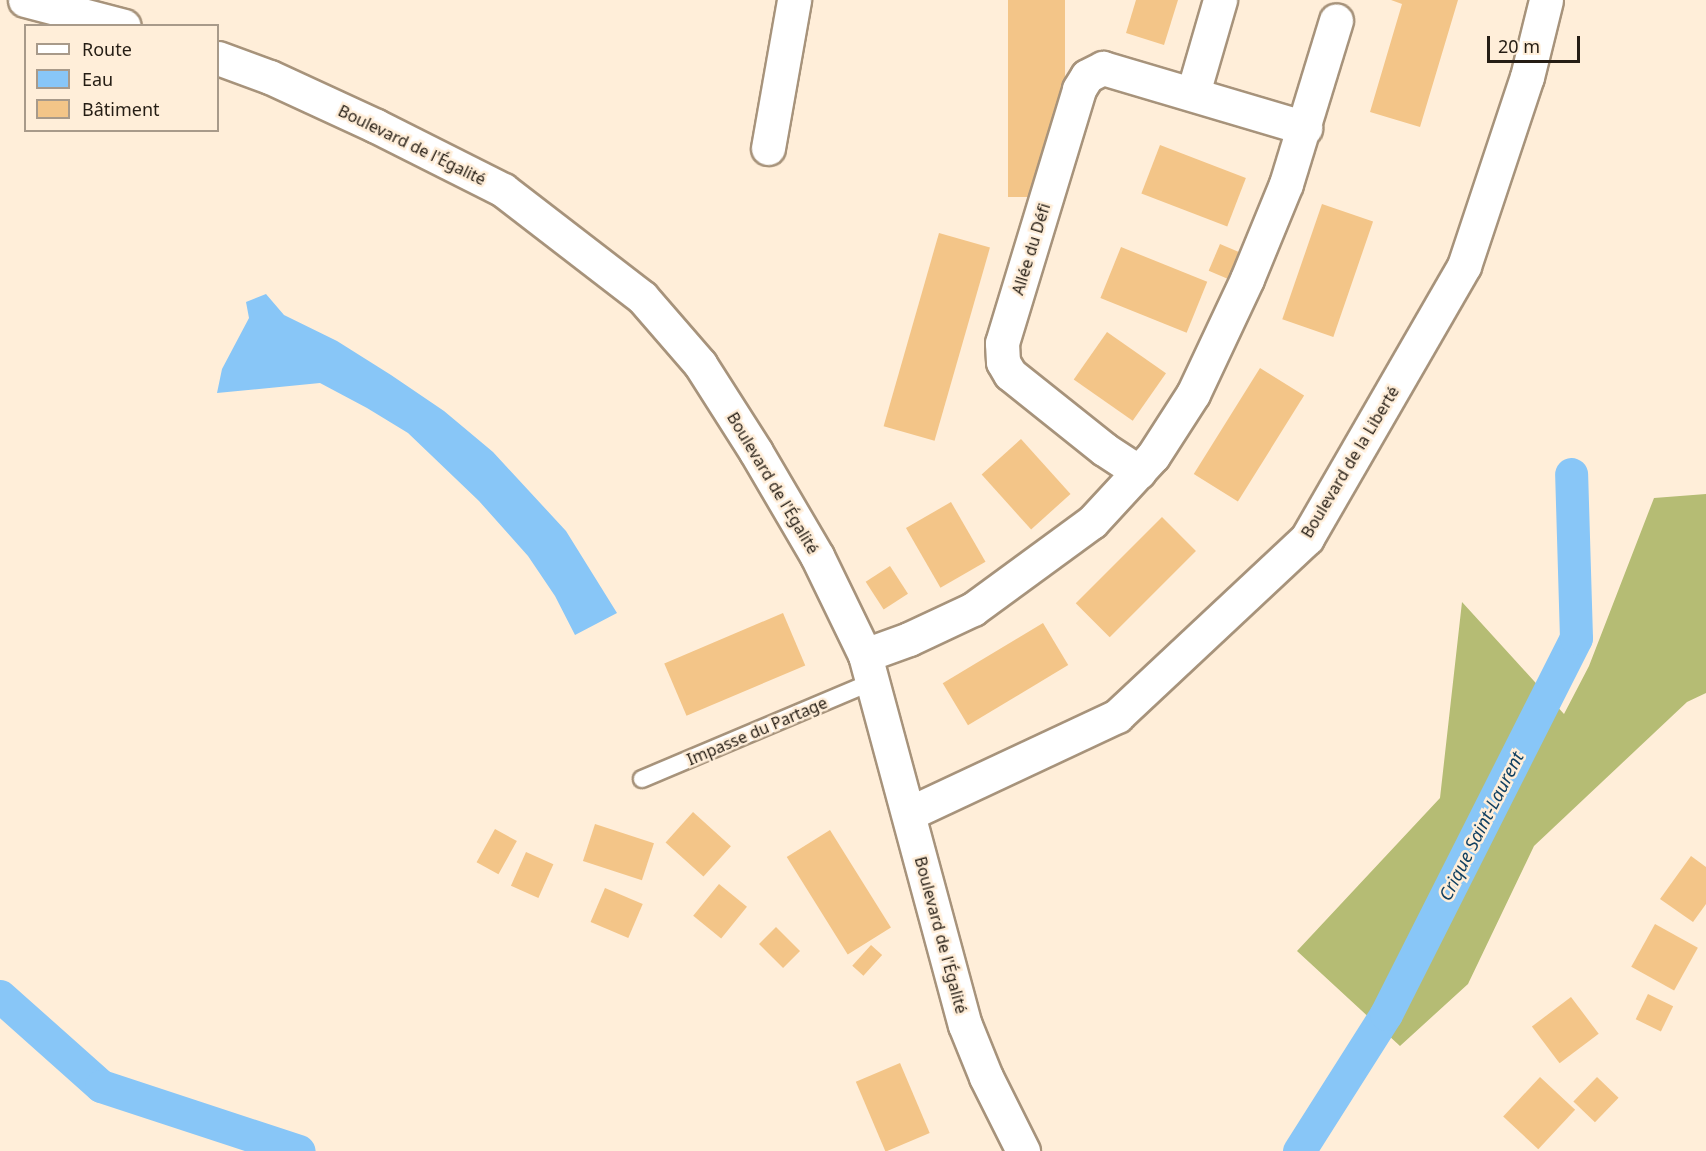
<!DOCTYPE html>
<meta charset="utf-8">
<style>
body{margin:0}
#map{position:relative;width:1706px;height:1151px;overflow:hidden;background:#ffeed9;font-family:"Noto Sans",sans-serif}
div>[style]{position:absolute}
.forest>*{inset:0;background:#b5bc74}
.water>*{inset:0;background:#88c6f7}
.canal>*{height:33px;margin:-16.5px;padding:0 16.5px;transform-origin:16.5px;border-radius:16.5px;background:#88c6f7}
.building>*{inset:0;background:#f3c588;transform-origin:0 0}
.roads{filter:drop-shadow(2px 0 #a7937b) drop-shadow(-2px 0 #a7937b) drop-shadow(0 2px #a7937b) drop-shadow(0 -2px #a7937b)}
.service>*{height:16px;margin:-8px;padding:0 8px;transform-origin:8px;border-radius:8px;background:#fff}
.minor>*{height:33px;margin:-16.5px;padding:0 16.5px;transform-origin:16.5px;border-radius:16.5px;background:#fff}
span{translate:-50% -50%;white-space:nowrap;text-align:center;line-height:1.15;-webkit-text-stroke:5px #ffeed9;paint-order:stroke}
.street-label{font-size:16px;color:#251d14}
.water-label{font-size:18px;color:#114061;font-style:italic}
.legend{position:absolute;left:24px;top:24px;width:195px;height:108px;box-sizing:border-box;background:#ffeed9;border:2px solid #a89a8a;margin:0;padding:8px 10px;list-style:none;font-size:18px;color:#251d14}
.legend li{display:flex;align-items:center;gap:12px;height:30px}
.legend b{width:30px;border:2px solid #a89a8a}
.scale{position:absolute;left:1487px;top:36px;width:93px;height:27px;box-sizing:border-box;border:3px solid #251d14;border-top:0;padding-left:8px;font-size:18px;line-height:21px;white-space:nowrap;color:#251d14;-webkit-text-stroke:4px #ffeed9;paint-order:stroke}
</style>
<div id="map">
<div class="forest">
<i style="clip-path:polygon(1706px 494px,1706px 693px,1687px 702px,1534px 846px,1468px 984px,1400px 1046px,1297px 951px,1440px 798px,1462px 602px,1564px 714px,1589px 666px,1654px 498px)"></i>
</div>
<div class="water">
<i style="clip-path:polygon(266px 294px,284px 315px,337px 341px,391px 375px,444px 411px,493px 452px,566px 531px,617px 613px,575px 635px,555px 596px,528px 556px,479px 501px,408px 433px,367px 408px,320px 383px,217px 393px,222px 369px,249px 318px,246px 302px)"></i>
</div>
<div class="canal">
<i style="left:0;top:996px;width:135px;rotate:41.7deg"></i>
<i style="left:101px;top:1086px;width:208px;rotate:18.2deg"></i>
<i style="left:1299px;top:1151px;width:162px;rotate:-57.6deg"></i>
<i style="left:1386px;top:1014px;width:421px;rotate:-63.2deg"></i>
<i style="left:1576px;top:638px;width:164px;rotate:-91.7deg"></i>
</div>
<div class="building">
<i style="left:1008px;top:0;width:57px;height:197px"></i>
<i style="clip-path:polygon(1136px 0,1178px 0,1164px 45px,1126px 33px)"></i>
<i style="clip-path:polygon(1391px 0,1458px 0,1420px 127px,1370px 112px,1402px 4px)"></i>
<i style="left:1160px;top:145px;width:92px;height:52px;rotate:21deg"></i>
<i style="left:1322px;top:204px;width:54px;height:122px;rotate:19deg"></i>
<i style="left:939px;top:233px;width:53px;height:201px;rotate:16deg"></i>
<i style="left:1220px;top:244px;width:25px;height:29px;rotate:23deg"></i>
<i style="left:1121px;top:247px;width:93px;height:55px;rotate:22deg"></i>
<i style="left:1107px;top:332px;width:72px;height:58px;rotate:35deg"></i>
<i style="left:1260px;top:368px;width:52px;height:125px;rotate:32deg"></i>
<i style="left:1021px;top:439px;width:74px;height:53px;rotate:48deg"></i>
<i style="left:951px;top:502px;width:69px;height:52px;rotate:60deg"></i>
<i style="left:1162px;top:517px;width:48px;height:122px;rotate:45deg"></i>
<i style="left:890px;top:566px;width:33px;height:29px;rotate:57deg"></i>
<i style="left:783px;top:613px;width:57px;height:129px;rotate:67deg"></i>
<i style="left:1043px;top:623px;width:49px;height:117px;rotate:59deg"></i>
<i style="left:693px;top:812px;width:51px;height:41px;rotate:42deg"></i>
<i style="left:595px;top:824px;width:62px;height:39px;rotate:18deg"></i>
<i style="left:495px;top:829px;width:25px;height:38px;rotate:29deg"></i>
<i style="left:830px;top:830px;width:115px;height:51px;rotate:58deg"></i>
<i style="left:526px;top:852px;width:30px;height:37px;rotate:24deg"></i>
<i style="clip-path:polygon(1691px 856px,1706px 867px,1706px 904px,1693px 922px,1660px 899px)"></i>
<i style="left:719px;top:884px;width:36px;height:41px;rotate:39deg"></i>
<i style="left:605px;top:888px;width:41px;height:37px;rotate:23deg"></i>
<i style="left:1655px;top:924px;width:49px;height:49px;rotate:29deg"></i>
<i style="left:776px;top:927px;width:34px;height:24px;rotate:45deg"></i>
<i style="left:871px;top:945px;width:15px;height:28px;rotate:42deg"></i>
<i style="left:1648px;top:994px;width:28px;height:28px;rotate:26deg"></i>
<i style="left:1571px;top:997px;width:46px;height:49px;rotate:53deg"></i>
<i style="left:900px;top:1063px;width:76px;height:48px;rotate:67deg"></i>
<i style="left:1540px;top:1077px;width:48px;height:54px;rotate:43deg"></i>
<i style="left:1597px;top:1077px;width:30px;height:34px;rotate:44deg"></i>
</div>
<div class="roads">
<div class="service">
<i style="left:642px;top:779px;width:250px;rotate:-22.9deg"></i>
</div>
<div class="minor">
<i style="left:25px;top:0;width:102px;rotate:14.7deg"></i>
<i style="left:218px;top:58px;width:55px;rotate:20.1deg"></i>
<i style="left:270px;top:77px;width:117px;rotate:24.8deg"></i>
<i style="left:376px;top:126px;width:142px;rotate:26.7deg"></i>
<i style="left:503px;top:190px;width:175px;rotate:37.6deg"></i>
<i style="left:642px;top:297px;width:89px;rotate:49.1deg"></i>
<i style="left:700px;top:364px;width:104px;rotate:57.5deg"></i>
<i style="left:756px;top:452px;width:121px;rotate:59.6deg"></i>
<i style="left:817px;top:556px;width:110px;rotate:64.1deg"></i>
<i style="left:865px;top:655px;width:383px;rotate:74.9deg"></i>
<i style="left:965px;top:1025px;width:56px;rotate:68deg"></i>
<i style="left:986px;top:1077px;width:83px;rotate:63.4deg"></i>
<i style="left:1193px;top:93px;width:97px;rotate:-73.8deg"></i>
<i style="left:768px;top:148px;width:150px;rotate:-80deg"></i>
<i style="left:1139px;top:472px;width:42px;rotate:-146.7deg"></i>
<i style="left:1104px;top:449px;width:120px;rotate:-141.4deg"></i>
<i style="left:1010px;top:374px;width:14px;rotate:-120deg"></i>
<i style="left:1003px;top:362px;width:19px;rotate:-93deg"></i>
<i style="left:1002px;top:343px;width:265px;rotate:-73.1deg"></i>
<i style="left:1079px;top:89px;width:15px;rotate:-58deg"></i>
<i style="left:1087px;top:76px;width:18px;rotate:-27deg"></i>
<i style="left:1103px;top:68px;width:211px;rotate:16.5deg"></i>
<i style="left:865px;top:655px;width:47px;rotate:-20deg"></i>
<i style="left:909px;top:639px;width:71px;rotate:-25.1deg"></i>
<i style="left:973px;top:609px;width:147px;rotate:-36.2deg"></i>
<i style="left:1092px;top:522px;width:90px;rotate:-47.3deg"></i>
<i style="left:1153px;top:456px;width:74px;rotate:-57.2deg"></i>
<i style="left:1193px;top:394px;width:127px;rotate:-64.8deg"></i>
<i style="left:1247px;top:279px;width:103px;rotate:-67.7deg"></i>
<i style="left:1286px;top:184px;width:171px;rotate:-73deg"></i>
<i style="left:910px;top:813px;width:229px;rotate:-25.1deg"></i>
<i style="left:1117px;top:716px;width:260px;rotate:-43.1deg"></i>
<i style="left:1307px;top:538px;width:314px;rotate:-60deg"></i>
<i style="left:1464px;top:266px;width:199px;rotate:-71.6deg"></i>
<i style="left:1527px;top:77px;width:79px;rotate:-76.1deg"></i>
</div>
</div>
<div class="street-label">
<span style="left:412px;top:145px;rotate:26deg">Boulevard de l'Égalité</span>
<span style="left:1031px;top:249px;rotate:-73deg">Allée du Défi</span>
<span style="left:1350px;top:462px;rotate:-59deg">Boulevard de la Liberté</span>
<span style="left:773px;top:483px;rotate:59deg">Boulevard de l'Égalité</span>
<span style="left:757px;top:731px;rotate:-23deg">Impasse du Partage</span>
<span style="left:941px;top:935px;rotate:75deg">Boulevard de l'Égalité</span>
</div>
<div class="water-label">
<span style="left:1481px;top:826px;rotate:-63deg">Crique Saint-Laurent</span>
</div>
<ul class="legend">
<li><b style="height:8px;background:#fff"></b>Route</li>
<li><b style="height:16px;background:#88c6f7"></b>Eau</li>
<li><b style="height:16px;background:#f3c588"></b>Bâtiment</li>
</ul>
<div class="scale">20 m</div>
</div>
